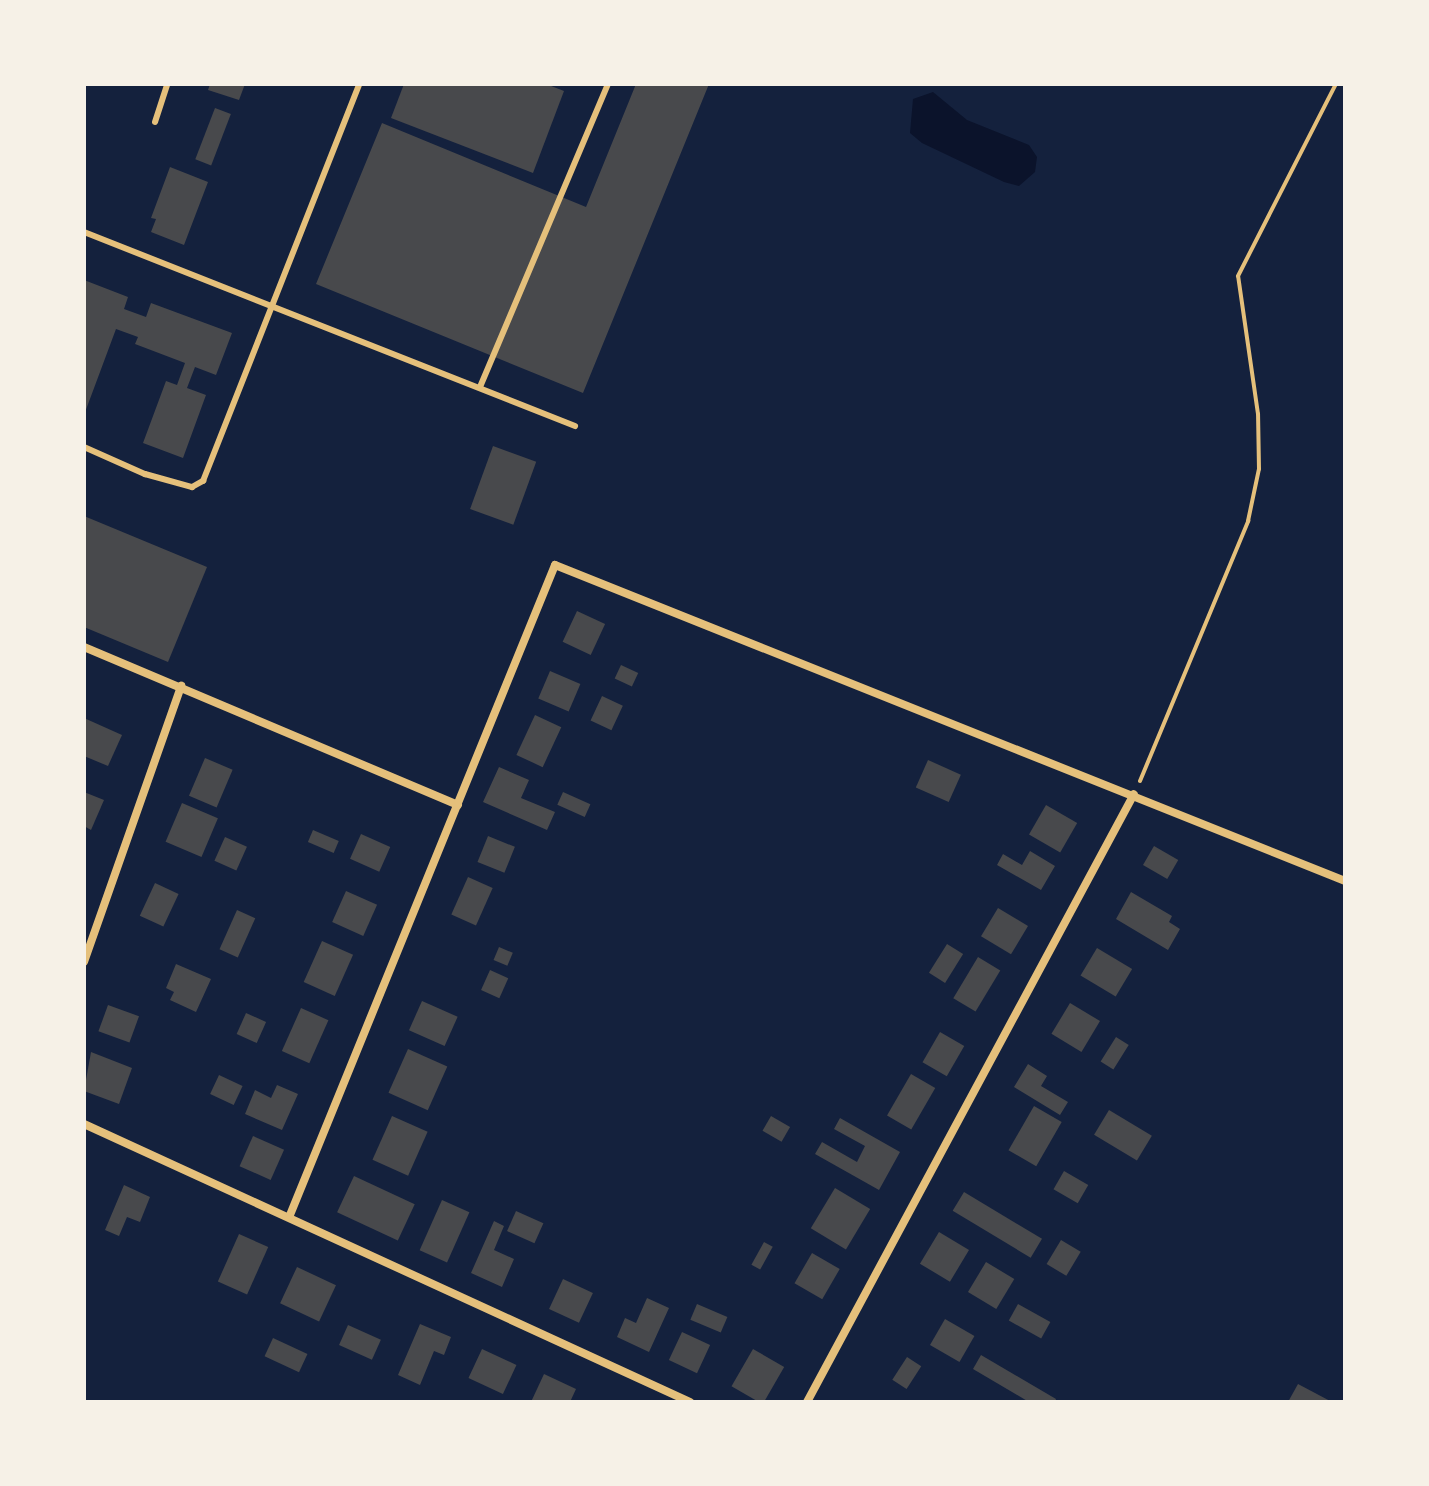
<!DOCTYPE html>
<style>
body{margin:0}
#map{position:relative;width:1429px;height:1486px;overflow:hidden;background:#14213d;font-family:"Nunito Sans",sans-serif}
div>[style]{position:absolute}
.water>*{inset:0;background:#0b132b}
.building>*{inset:0;background:#48494c;transform-origin:0 0}
.path>*{height:4px;margin:-2px;padding:0 2px;transform-origin:2px;border-radius:2px;background:#e5c07b}
.service>*{height:6px;margin:-3px;padding:0 3px;transform-origin:3px;border-radius:3px;background:#e5c07b}
.minor>*{height:8px;margin:-4px;padding:0 4px;transform-origin:4px;border-radius:4px;background:#e5c07b}
span{translate:-50% -50%;white-space:nowrap;text-align:center;line-height:1.15;-webkit-text-stroke:8px #f6f1e7;paint-order:stroke}
.frame{position:absolute;inset:0;border:86px solid #f6f1e7;pointer-events:none}
</style>
<div id="map">
<div class="water">
<i style="clip-path:polygon(933px 92px,967px 120px,1029px 145px,1037px 157px,1035px 172px,1019px 186px,1004px 182px,922px 143px,910px 133px,913px 99px)"></i>
</div>
<div class="building">
<i style="clip-path:polygon(210px 84px,245px 84px,239px 100px,208px 90px)"></i>
<i style="clip-path:polygon(404px 84px,546px 84px,564px 91px,533px 173px,391px 118px)"></i>
<i style="clip-path:polygon(636px 84px,709px 84px,583px 393px,316px 284px,382px 123px,586px 207px)"></i>
<i style="left:215px;top:108px;width:17px;height:55px;rotate:21deg"></i>
<i style="clip-path:polygon(170px 167px,208px 182px,184px 245px,151px 232px,156px 219px,151px 218px)"></i>
<i style="clip-path:polygon(84px 280px,128px 297px,124px 309px,146px 317px,151px 303px,232px 333px,216px 375px,195px 367px,187px 388px,206px 395px,183px 458px,143px 443px,166px 381px,177px 385px,185px 363px,135px 344px,138px 337px,116px 329px,84px 415px)"></i>
<i style="left:493px;top:446px;width:46px;height:67px;rotate:20deg"></i>
<i style="clip-path:polygon(84px 516px,207px 567px,168px 662px,84px 627px)"></i>
<i style="left:577px;top:611px;width:31px;height:34px;rotate:25deg"></i>
<i style="left:621px;top:665px;width:19px;height:15px;rotate:25deg"></i>
<i style="left:550px;top:671px;width:33px;height:30px;rotate:23deg"></i>
<i style="left:602px;top:696px;width:23px;height:27px;rotate:25deg"></i>
<i style="left:535px;top:715px;width:29px;height:44px;rotate:25deg"></i>
<i style="clip-path:polygon(84px 718px,122px 735px,108px 766px,84px 756px)"></i>
<i style="left:205px;top:758px;width:30px;height:41px;rotate:23deg"></i>
<i style="left:928px;top:760px;width:36px;height:30px;rotate:24deg"></i>
<i style="clip-path:polygon(499px 767px,529px 780px,521px 798px,555px 812px,547px 830px,483px 802px)"></i>
<i style="clip-path:polygon(84px 792px,104px 800px,91px 830px,84px 826px)"></i>
<i style="left:563px;top:792px;width:30px;height:14px;rotate:24deg"></i>
<i style="left:182px;top:803px;width:39px;height:42px;rotate:23deg"></i>
<i style="left:1046px;top:805px;width:36px;height:34px;rotate:30deg"></i>
<i style="left:313px;top:830px;width:28px;height:13px;rotate:23deg"></i>
<i style="left:361px;top:834px;width:32px;height:27px;rotate:24deg"></i>
<i style="left:488px;top:836px;width:29px;height:28px;rotate:22deg"></i>
<i style="left:225px;top:837px;width:24px;height:26px;rotate:24deg"></i>
<i style="left:1154px;top:846px;width:28px;height:22px;rotate:30deg"></i>
<i style="clip-path:polygon(1030px 851px,1055px 866px,1041px 890px,997px 865px,1003px 854px,1022px 865px)"></i>
<i style="left:468px;top:877px;width:27px;height:41px;rotate:24deg"></i>
<i style="left:155px;top:883px;width:26px;height:36px;rotate:25deg"></i>
<i style="left:346px;top:891px;width:34px;height:34px;rotate:24deg"></i>
<i style="clip-path:polygon(1131px 892px,1172px 916px,1169px 922px,1180px 929px,1168px 950px,1116px 919px)"></i>
<i style="left:998px;top:908px;width:35px;height:33px;rotate:31deg"></i>
<i style="left:237px;top:910px;width:20px;height:43px;rotate:24deg"></i>
<i style="left:322px;top:941px;width:34px;height:45px;rotate:24deg"></i>
<i style="left:947px;top:944px;width:19px;height:34px;rotate:32deg"></i>
<i style="left:499px;top:947px;width:15px;height:14px;rotate:23deg"></i>
<i style="left:1097px;top:948px;width:41px;height:32px;rotate:31deg"></i>
<i style="left:978px;top:957px;width:26px;height:48px;rotate:31deg"></i>
<i style="clip-path:polygon(176px 964px,211px 979px,196px 1012px,170px 1000px,174px 992px,166px 988px)"></i>
<i style="left:490px;top:970px;width:20px;height:22px;rotate:24deg"></i>
<i style="left:422px;top:1001px;width:39px;height:32px;rotate:24deg"></i>
<i style="left:1070px;top:1003px;width:35px;height:36px;rotate:31deg"></i>
<i style="left:108px;top:1005px;width:33px;height:28px;rotate:20deg"></i>
<i style="left:301px;top:1008px;width:30px;height:47px;rotate:24deg"></i>
<i style="left:246px;top:1013px;width:22px;height:23px;rotate:24deg"></i>
<i style="left:940px;top:1032px;width:28px;height:35px;rotate:30deg"></i>
<i style="left:1116px;top:1037px;width:15px;height:29px;rotate:32deg"></i>
<i style="left:408px;top:1049px;width:43px;height:48px;rotate:24deg"></i>
<i style="clip-path:polygon(91px 1052px,132px 1068px,119px 1104px,84px 1091px)"></i>
<i style="clip-path:polygon(1028px 1064px,1047px 1076px,1041px 1086px,1068px 1102px,1060px 1115px,1014px 1087px)"></i>
<i style="left:911px;top:1074px;width:28px;height:48px;rotate:30deg"></i>
<i style="left:219px;top:1075px;width:26px;height:21px;rotate:25deg"></i>
<i style="clip-path:polygon(277px 1085px,298px 1094px,282px 1130px,245px 1114px,255px 1090px,271px 1098px)"></i>
<i style="left:1034px;top:1106px;width:32px;height:51px;rotate:30deg"></i>
<i style="left:1109px;top:1110px;width:50px;height:29px;rotate:31deg"></i>
<i style="left:392px;top:1116px;width:39px;height:48px;rotate:24deg"></i>
<i style="left:771px;top:1116px;width:22px;height:17px;rotate:30deg"></i>
<i style="clip-path:polygon(840px 1118px,900px 1152px,879px 1190px,815px 1154px,822px 1142px,857px 1162px,865px 1146px,834px 1129px)"></i>
<i style="left:253px;top:1136px;width:34px;height:33px;rotate:24deg"></i>
<i style="left:1064px;top:1171px;width:28px;height:21px;rotate:30deg"></i>
<i style="left:354px;top:1176px;width:67px;height:40px;rotate:25deg"></i>
<i style="clip-path:polygon(124px 1185px,150px 1197px,140px 1222px,127px 1217px,119px 1236px,105px 1230px)"></i>
<i style="left:835px;top:1188px;width:41px;height:47px;rotate:31deg"></i>
<i style="left:964px;top:1192px;width:91px;height:22px;rotate:31deg"></i>
<i style="left:442px;top:1200px;width:30px;height:55px;rotate:24deg"></i>
<i style="left:516px;top:1211px;width:30px;height:22px;rotate:24deg"></i>
<i style="clip-path:polygon(494px 1221px,504px 1226px,494px 1250px,514px 1259px,502px 1287px,471px 1273px)"></i>
<i style="left:939px;top:1232px;width:35px;height:37px;rotate:31deg"></i>
<i style="left:239px;top:1234px;width:32px;height:52px;rotate:24deg"></i>
<i style="left:1061px;top:1240px;width:23px;height:28px;rotate:31deg"></i>
<i style="left:764px;top:1242px;width:10px;height:26px;rotate:29deg"></i>
<i style="left:812px;top:1253px;width:32px;height:35px;rotate:30deg"></i>
<i style="left:986px;top:1262px;width:33px;height:35px;rotate:31deg"></i>
<i style="left:297px;top:1267px;width:43px;height:40px;rotate:25deg"></i>
<i style="left:563px;top:1279px;width:33px;height:33px;rotate:25deg"></i>
<i style="clip-path:polygon(647px 1298px,669px 1308px,649px 1352px,617px 1337px,625px 1318px,636px 1323px)"></i>
<i style="left:697px;top:1304px;width:33px;height:17px;rotate:23deg"></i>
<i style="left:1018px;top:1304px;width:37px;height:19px;rotate:29deg"></i>
<i style="left:945px;top:1319px;width:34px;height:30px;rotate:30deg"></i>
<i style="clip-path:polygon(420px 1324px,451px 1337px,444px 1355px,434px 1351px,420px 1385px,398px 1375px)"></i>
<i style="left:348px;top:1325px;width:36px;height:22px;rotate:24deg"></i>
<i style="left:682px;top:1332px;width:31px;height:31px;rotate:25deg"></i>
<i style="left:273px;top:1338px;width:38px;height:20px;rotate:25deg"></i>
<i style="left:482px;top:1349px;width:38px;height:32px;rotate:25deg"></i>
<i style="left:753px;top:1349px;width:36px;height:43px;rotate:30deg"></i>
<i style="clip-path:polygon(981px 1355px,1056px 1399px,1055px 1402px,1029px 1402px,973px 1369px)"></i>
<i style="left:907px;top:1357px;width:17px;height:27px;rotate:33deg"></i>
<i style="clip-path:polygon(544px 1374px,576px 1389px,570px 1402px,531px 1402px)"></i>
<i style="clip-path:polygon(1298px 1384px,1332px 1402px,1288px 1402px)"></i>
</div>
<div class="path">
<i style="left:1140px;top:781px;width:282px;rotate:-67.4deg"></i>
<i style="left:1248px;top:521px;width:53px;rotate:-78.1deg"></i>
<i style="left:1259px;top:469px;width:55px;rotate:-91deg"></i>
<i style="left:1258px;top:414px;width:139px;rotate:-98.2deg"></i>
<i style="left:1238px;top:276px;width:216px;rotate:-63deg"></i>
</div>
<div class="service">
<i style="left:155px;top:122px;width:40px;rotate:-72deg"></i>
<i style="left:84px;top:232px;width:528px;rotate:21.56deg"></i>
<i style="left:480px;top:387px;width:329px;rotate:-67.1deg"></i>
<i style="left:84px;top:447px;width:67px;rotate:23.9deg"></i>
<i style="left:145px;top:474px;width:49px;rotate:15.5deg"></i>
<i style="left:192px;top:487px;width:13px;rotate:-29deg"></i>
<i style="left:203px;top:481px;width:427px;rotate:-68.5deg"></i>
</div>
<div class="minor">
<i style="left:84px;top:647px;width:406px;rotate:22.9deg"></i>
<i style="left:84px;top:962px;width:293px;rotate:-70.6deg"></i>
<i style="left:84px;top:1124px;width:667px;rotate:24.64deg"></i>
<i style="left:290px;top:1215px;width:702px;rotate:-67.82deg"></i>
<i style="left:555px;top:565px;width:851px;rotate:21.8deg"></i>
<i style="left:807px;top:1402px;width:690px;rotate:-61.73deg"></i>
</div>
<div class="frame"></div>
</div>
